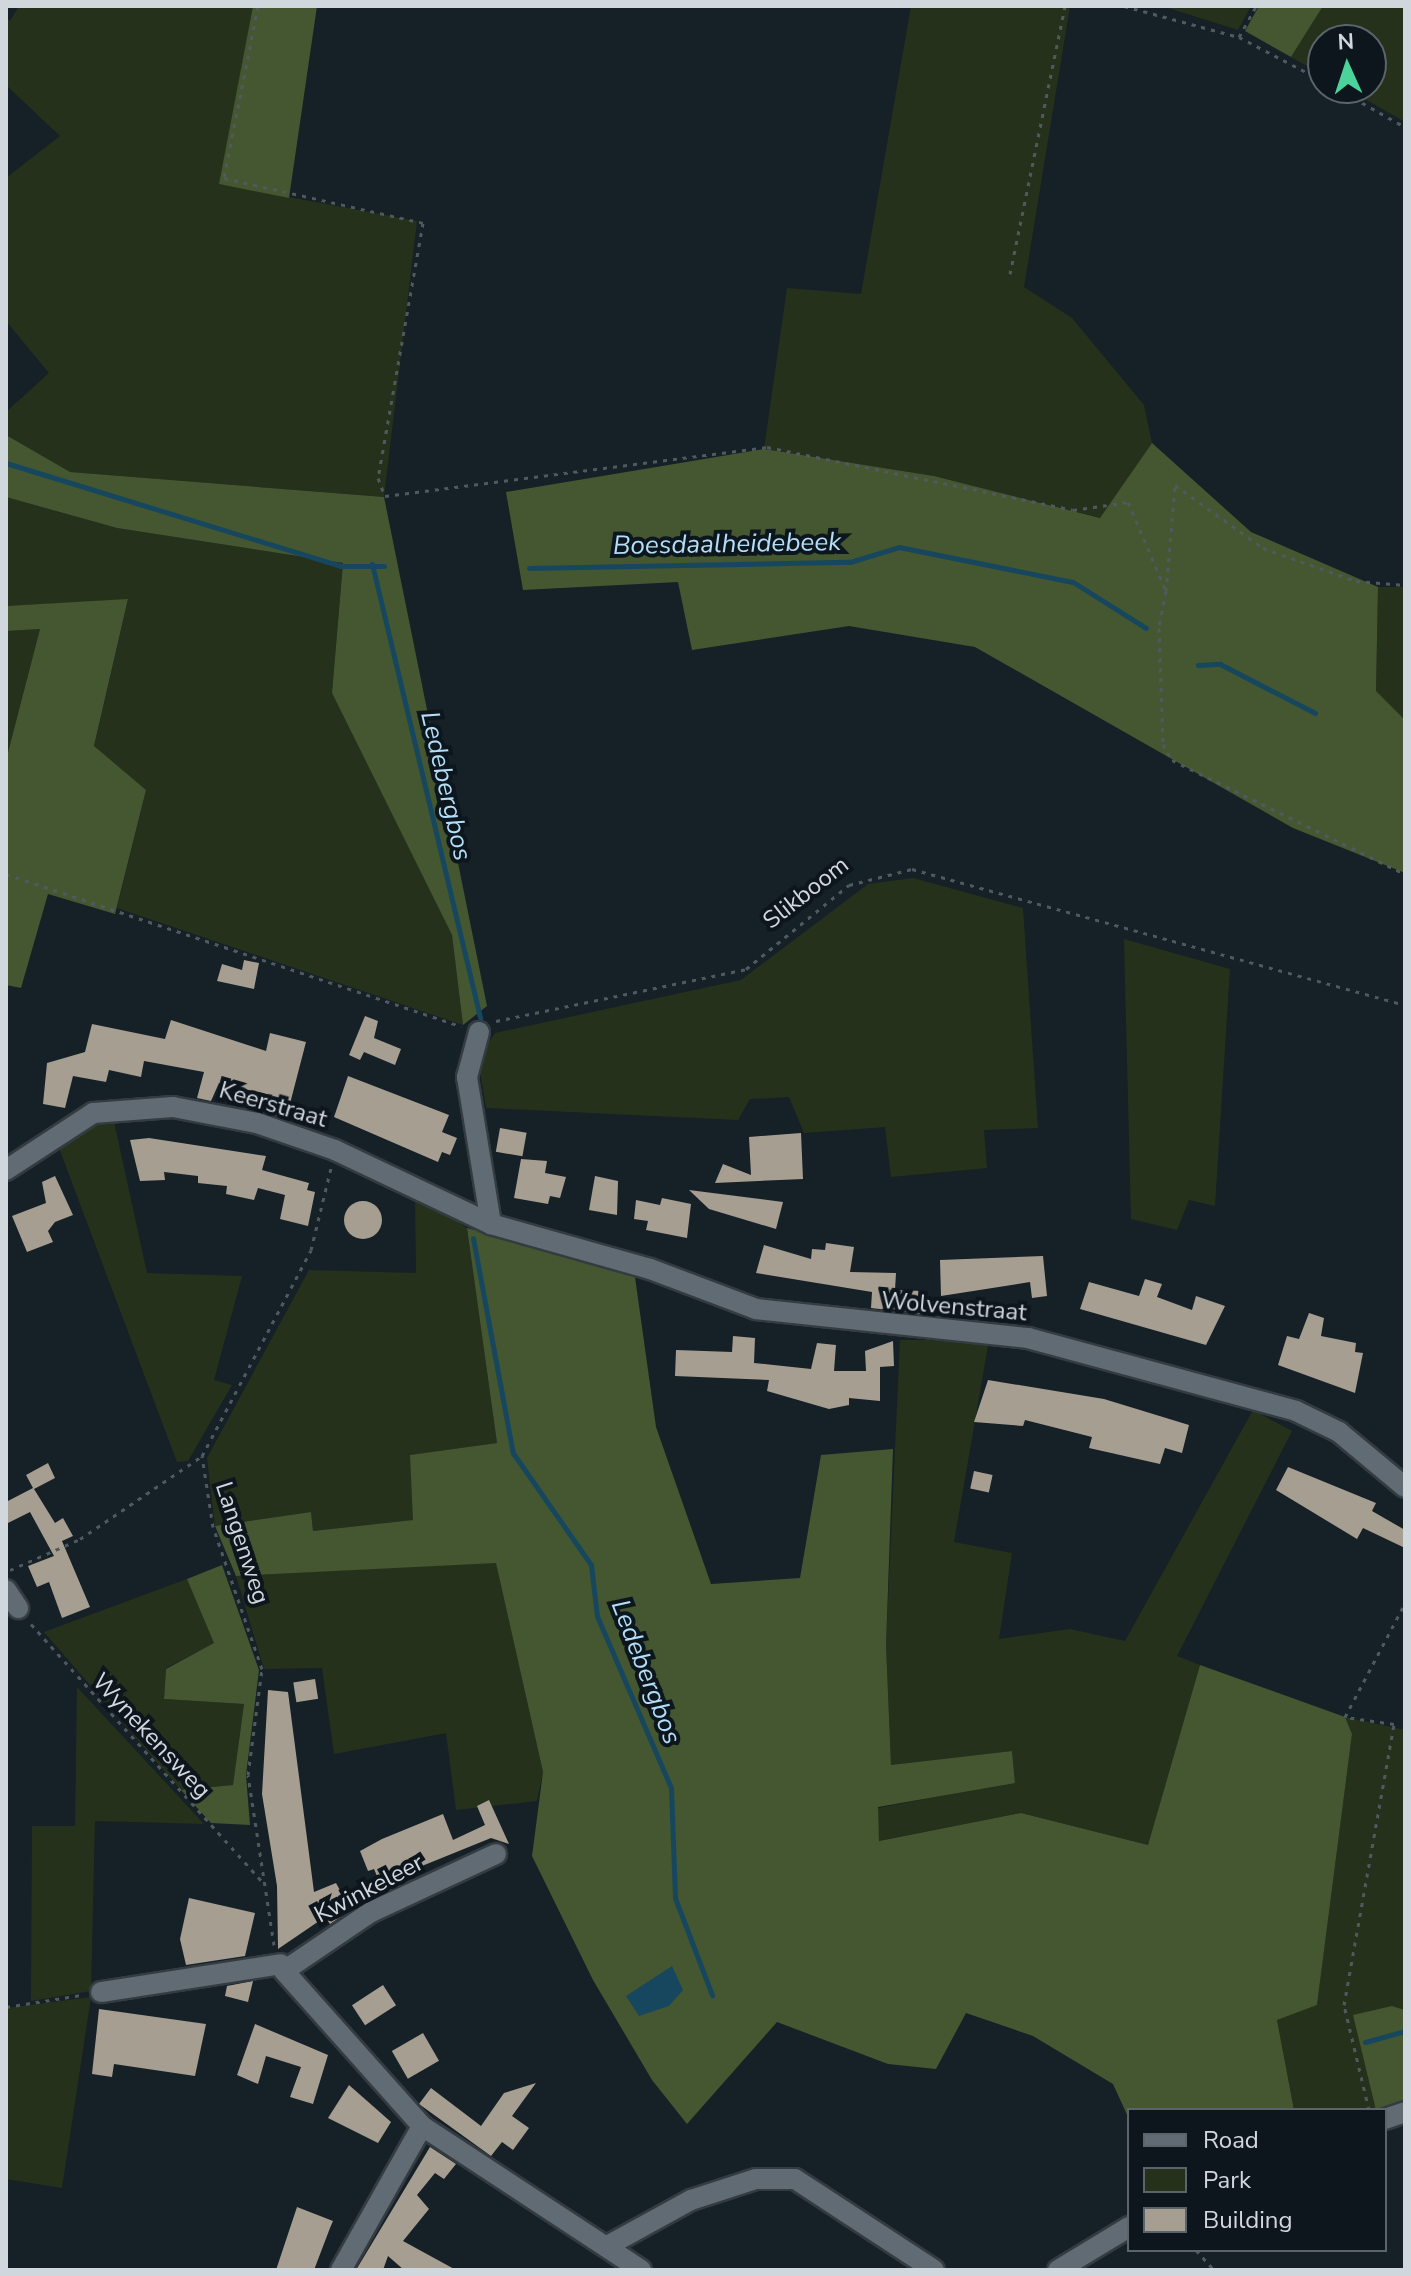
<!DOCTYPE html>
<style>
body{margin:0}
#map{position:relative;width:1411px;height:2276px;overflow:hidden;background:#162027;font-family:"Nunito Sans",sans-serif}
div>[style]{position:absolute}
.green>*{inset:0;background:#26311b}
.forest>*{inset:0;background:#445730}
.water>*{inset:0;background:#17475e}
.stream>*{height:5px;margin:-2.5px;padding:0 2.5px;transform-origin:2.5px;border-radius:2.5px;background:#17475e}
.building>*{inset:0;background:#a79e92;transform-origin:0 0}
.round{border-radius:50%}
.path>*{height:3px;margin-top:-1.5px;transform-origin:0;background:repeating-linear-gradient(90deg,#4f595f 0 4px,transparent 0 10px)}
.roads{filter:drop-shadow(2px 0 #343b41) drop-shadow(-2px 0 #343b41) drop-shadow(0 2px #343b41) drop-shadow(0 -2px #343b41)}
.minor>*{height:20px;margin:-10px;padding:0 10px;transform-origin:10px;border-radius:10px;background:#606b74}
span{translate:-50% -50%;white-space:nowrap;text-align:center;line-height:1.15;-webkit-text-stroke:8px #0d161d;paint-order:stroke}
.street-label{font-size:24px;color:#d1d8dd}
.water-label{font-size:26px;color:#b3def7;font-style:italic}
.frame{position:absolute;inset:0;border:8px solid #d1d8dd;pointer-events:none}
.legend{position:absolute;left:1127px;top:2108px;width:260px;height:144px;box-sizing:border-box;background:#0d161d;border:2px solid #5b646a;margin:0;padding:10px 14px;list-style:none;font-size:24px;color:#d1d8dd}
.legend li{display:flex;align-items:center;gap:16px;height:40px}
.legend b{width:40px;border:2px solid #5b646a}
.north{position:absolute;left:1307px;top:24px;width:80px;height:80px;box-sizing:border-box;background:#0d161d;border:2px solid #5b646a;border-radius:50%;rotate:357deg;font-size:22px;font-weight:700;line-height:32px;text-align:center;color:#d1d8dd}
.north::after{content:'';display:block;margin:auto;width:28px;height:36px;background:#4ad49c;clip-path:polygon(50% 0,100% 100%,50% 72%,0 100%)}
</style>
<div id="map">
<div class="green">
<i style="clip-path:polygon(19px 6px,253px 6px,220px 184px,417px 221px,384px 497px,69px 472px,6px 435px,6px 412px,49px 373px,6px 321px,6px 178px,60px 136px,6px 85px,6px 17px,10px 21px)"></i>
<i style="clip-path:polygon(911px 6px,1070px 6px,1024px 287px,1072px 318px,1144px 405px,1152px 443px,1101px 518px,934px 476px,764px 449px,787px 288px,861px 294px)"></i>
<i style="clip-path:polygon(1162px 6px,1251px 6px,1238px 30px)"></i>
<i style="clip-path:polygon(1323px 6px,1405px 6px,1405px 122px,1346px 88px,1371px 88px,1371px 40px,1323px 40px,1323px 75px,1291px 57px)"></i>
<i style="clip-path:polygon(6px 497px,117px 528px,343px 563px,332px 693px,452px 935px,463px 1025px,117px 908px,146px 790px,94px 747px,128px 600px,6px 606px)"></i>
<i style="clip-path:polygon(1378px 587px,1405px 587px,1405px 720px,1376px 692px)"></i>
<i style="clip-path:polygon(40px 629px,6px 760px,6px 631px)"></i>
<i style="clip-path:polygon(913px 878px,1023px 908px,1038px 1128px,984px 1130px,987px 1168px,891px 1177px,885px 1127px,804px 1133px,789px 1097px,750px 1099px,738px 1120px,486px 1108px,478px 1059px,495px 1033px,741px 980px,868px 884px)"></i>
<i style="clip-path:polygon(1124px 939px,1230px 969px,1215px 1206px,1189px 1200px,1177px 1230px,1131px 1219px)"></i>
<i style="clip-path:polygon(113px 1117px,147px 1273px,242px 1276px,214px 1380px,232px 1385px,188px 1461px,177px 1462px,56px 1140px)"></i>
<i style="clip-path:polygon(415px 1195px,467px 1228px,497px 1443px,411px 1455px,414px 1520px,313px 1531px,311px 1512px,215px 1526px,207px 1458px,309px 1270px,416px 1273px)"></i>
<i style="clip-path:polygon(900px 1340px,989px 1340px,954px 1542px,1012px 1553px,999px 1639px,1070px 1629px,1125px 1641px,1253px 1410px,1292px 1431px,1177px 1656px,1200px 1665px,1148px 1845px,1021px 1813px,878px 1841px,878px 1808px,1015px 1782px,1012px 1751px,891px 1765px,886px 1645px)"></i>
<i style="clip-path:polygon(496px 1562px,543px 1772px,537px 1801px,456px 1810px,446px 1733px,334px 1754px,322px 1668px,264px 1669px,236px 1576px)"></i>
<i style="clip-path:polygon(187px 1579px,215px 1643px,166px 1668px,164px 1699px,244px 1704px,233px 1785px,181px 1790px,44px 1632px)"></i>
<i style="clip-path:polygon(77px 1687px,204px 1824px,95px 1821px,91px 1991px,31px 2001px,32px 1826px,75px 1826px)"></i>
<i style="clip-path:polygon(1345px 1717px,1405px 1730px,1405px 2010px,1392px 2006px,1376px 2109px,1405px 2104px,1385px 2110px,1294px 2110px,1277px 2020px,1317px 2005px,1352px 1734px)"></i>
<i style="clip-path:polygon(91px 1997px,62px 2188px,6px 2179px,6px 2008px)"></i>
</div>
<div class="forest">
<i style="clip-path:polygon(253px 6px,317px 6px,289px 198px,219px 184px)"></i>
<i style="clip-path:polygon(1259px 6px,1323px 6px,1291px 57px,1245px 31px)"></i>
<i style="clip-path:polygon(6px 435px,70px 472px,384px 497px,487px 1006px,463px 1025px,452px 935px,332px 693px,343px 563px,117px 528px,6px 497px)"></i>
<i style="clip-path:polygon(1152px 443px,1251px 532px,1378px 587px,1376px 691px,1405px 720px,1405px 873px,1293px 828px,975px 647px,849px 626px,692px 650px,678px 582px,523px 590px,506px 492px,764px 449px,934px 476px,1100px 518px)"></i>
<i style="clip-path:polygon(128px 599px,94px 746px,146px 790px,115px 914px,48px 894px,21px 988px,6px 985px,6px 760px,40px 629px,6px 631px,6px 606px)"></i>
<i style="clip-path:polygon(467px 1228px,634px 1270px,656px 1427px,711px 1584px,800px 1578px,821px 1455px,893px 1449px,886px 1645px,891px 1765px,1012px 1751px,1015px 1783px,878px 1807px,879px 1841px,1021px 1813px,1148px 1845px,1200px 1665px,1345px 1717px,1352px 1734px,1317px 2005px,1277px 2020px,1294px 2110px,1129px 2110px,1129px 2119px,1113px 2084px,1033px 2036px,966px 2013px,936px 2069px,888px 2064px,777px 2022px,687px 2124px,652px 2080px,593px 1980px,532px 1856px,543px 1772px,496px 1563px,236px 1576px,215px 1526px,311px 1512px,313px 1531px,413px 1520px,410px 1455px,497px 1443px)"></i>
<i style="clip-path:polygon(222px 1565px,259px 1670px,246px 1775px,250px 1825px,211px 1823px,181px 1790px,233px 1785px,244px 1704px,164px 1699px,166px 1669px,214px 1643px,187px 1579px)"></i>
<i style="clip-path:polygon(1392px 2006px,1405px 2010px,1405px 2100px,1376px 2110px,1353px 2015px)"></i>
</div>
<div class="water">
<i style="clip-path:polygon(672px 1966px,683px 1990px,669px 2006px,639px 2016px,626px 1996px)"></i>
</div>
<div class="stream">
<i style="left:6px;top:463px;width:350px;rotate:17.1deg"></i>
<i style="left:340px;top:566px;width:44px"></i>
<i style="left:372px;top:564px;width:467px;rotate:76.6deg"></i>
<i style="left:529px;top:568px;width:321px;rotate:-1.1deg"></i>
<i style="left:850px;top:562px;width:51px;rotate:-17deg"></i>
<i style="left:899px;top:547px;width:177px;rotate:11.4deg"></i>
<i style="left:1073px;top:582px;width:86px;rotate:32.2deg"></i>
<i style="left:1198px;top:665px;width:22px;rotate:-3deg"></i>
<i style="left:1220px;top:664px;width:107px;rotate:27.3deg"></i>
<i style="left:473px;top:1238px;width:219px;rotate:79.5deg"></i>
<i style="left:513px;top:1453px;width:136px;rotate:55.1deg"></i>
<i style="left:591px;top:1565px;width:51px;rotate:83.3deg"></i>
<i style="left:597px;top:1616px;width:187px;rotate:66.7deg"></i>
<i style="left:671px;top:1788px;width:110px;rotate:87.9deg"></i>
<i style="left:675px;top:1898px;width:104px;rotate:69.1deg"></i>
<i style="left:1365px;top:2042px;width:41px;rotate:-15.4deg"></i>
</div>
<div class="building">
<i style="clip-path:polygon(244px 960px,259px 963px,254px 989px,217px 981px,222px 964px,242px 970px)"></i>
<i style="clip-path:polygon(365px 1016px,378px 1021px,374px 1038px,401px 1049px,395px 1065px,364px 1052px,360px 1060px,349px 1055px)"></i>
<i style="clip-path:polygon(171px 1020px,266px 1051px,270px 1033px,306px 1042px,286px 1119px,266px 1112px,270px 1095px,219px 1083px,211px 1101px,197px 1098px,204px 1072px,144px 1061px,141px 1077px,109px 1070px,106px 1082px,73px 1076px,65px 1108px,43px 1104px,47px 1063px,85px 1052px,92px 1024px,165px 1039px)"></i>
<i style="clip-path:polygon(348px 1076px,449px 1115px,442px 1132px,457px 1138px,450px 1155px,442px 1152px,438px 1162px,334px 1117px)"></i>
<i style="left:500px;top:1128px;width:27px;height:24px;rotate:10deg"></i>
<i style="clip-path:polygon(801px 1133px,803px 1179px,715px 1183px,723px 1164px,751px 1175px,749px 1137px)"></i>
<i style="clip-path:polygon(149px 1138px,266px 1156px,262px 1170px,309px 1183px,307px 1190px,315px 1192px,308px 1226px,280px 1219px,285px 1195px,258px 1188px,254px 1200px,226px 1194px,227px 1186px,198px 1183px,198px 1176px,164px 1172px,165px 1180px,140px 1181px,130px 1140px)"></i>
<i style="clip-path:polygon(521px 1159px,547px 1161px,545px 1173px,566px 1177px,560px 1198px,550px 1196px,548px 1204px,514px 1198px)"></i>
<i style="clip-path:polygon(55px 1176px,73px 1215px,55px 1222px,48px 1231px,53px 1242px,27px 1252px,12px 1216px,46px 1203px,42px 1182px)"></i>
<i style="clip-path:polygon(595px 1176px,618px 1181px,617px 1215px,589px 1210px)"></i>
<i style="clip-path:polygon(689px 1190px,783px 1202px,776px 1229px,709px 1209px)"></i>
<i style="clip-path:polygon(662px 1198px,691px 1204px,687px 1238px,646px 1230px,648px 1221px,634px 1219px,636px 1200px,660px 1205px)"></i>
<i class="round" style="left:344px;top:1201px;width:38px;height:38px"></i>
<i style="clip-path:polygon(826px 1243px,854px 1247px,850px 1272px,896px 1273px,895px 1290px,922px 1291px,921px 1314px,871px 1308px,872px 1292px,756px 1273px,764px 1245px,811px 1259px,812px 1249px,825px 1250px)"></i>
<i style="clip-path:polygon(1043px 1256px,1047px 1296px,1032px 1298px,1030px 1282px,941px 1296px,940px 1260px)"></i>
<i style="clip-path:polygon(1145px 1279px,1162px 1284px,1157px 1297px,1192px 1310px,1196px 1296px,1225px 1306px,1206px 1345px,1080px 1309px,1089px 1282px,1139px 1296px)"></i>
<i style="clip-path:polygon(1309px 1313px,1324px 1318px,1321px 1336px,1356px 1343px,1355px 1352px,1363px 1353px,1355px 1393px,1278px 1365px,1287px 1336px,1299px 1339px)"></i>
<i style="clip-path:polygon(733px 1336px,755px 1338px,754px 1363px,811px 1369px,817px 1343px,836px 1345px,834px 1371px,866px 1371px,865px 1351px,893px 1341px,894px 1366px,880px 1367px,880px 1401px,849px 1398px,849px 1405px,829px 1409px,767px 1391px,769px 1380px,675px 1376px,676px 1350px,732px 1352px)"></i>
<i style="clip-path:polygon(988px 1380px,1104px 1399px,1189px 1425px,1182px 1453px,1165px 1448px,1160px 1464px,1089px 1448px,1092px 1437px,1025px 1420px,1023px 1426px,974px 1422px)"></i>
<i style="clip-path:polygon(48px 1463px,55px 1478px,34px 1489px,55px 1523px,63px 1518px,73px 1536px,62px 1541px,90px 1607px,62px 1618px,49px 1582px,37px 1587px,28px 1566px,54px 1556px,30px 1512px,6px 1524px,6px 1502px,33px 1488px,26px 1475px)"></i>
<i style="clip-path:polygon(1288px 1467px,1376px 1503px,1372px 1511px,1405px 1530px,1405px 1548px,1363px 1528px,1357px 1539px,1276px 1490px)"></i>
<i style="left:974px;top:1471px;width:19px;height:18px;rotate:12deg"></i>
<i style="left:315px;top:1679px;width:20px;height:22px;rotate:81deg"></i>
<i style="clip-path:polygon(268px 1690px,288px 1692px,314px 1892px,336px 1883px,351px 1910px,330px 1924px,325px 1917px,278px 1949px,277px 1886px,262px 1794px)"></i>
<i style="clip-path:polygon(489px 1800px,509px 1844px,491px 1838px,380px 1883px,374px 1869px,368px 1871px,360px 1851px,382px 1839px,443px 1814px,453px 1840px,485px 1825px,477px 1806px)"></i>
<i style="clip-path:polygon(189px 1898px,255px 1913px,245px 1956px,186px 1965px,180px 1939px)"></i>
<i style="clip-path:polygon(253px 1981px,248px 2002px,225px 1996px,227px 1986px)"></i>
<i style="left:383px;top:1985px;width:24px;height:37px;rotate:57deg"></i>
<i style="clip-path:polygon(99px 2009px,206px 2024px,195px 2076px,114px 2064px,112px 2077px,92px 2074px)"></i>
<i style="clip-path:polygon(255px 2024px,328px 2055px,313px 2104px,290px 2097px,301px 2067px,266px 2056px,258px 2084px,237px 2075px)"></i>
<i style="left:423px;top:2033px;width:32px;height:36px;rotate:60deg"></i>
<i style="clip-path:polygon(536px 2083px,512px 2116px,529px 2128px,513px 2150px,502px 2142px,491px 2156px,419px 2104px,431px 2088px,481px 2126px,504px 2093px)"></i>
<i style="clip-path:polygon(349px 2085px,391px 2122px,378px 2143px,328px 2118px)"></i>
<i style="clip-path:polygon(430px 2147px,456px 2164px,444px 2179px,435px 2173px,417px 2195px,429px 2209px,403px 2241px,456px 2270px,404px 2270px,388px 2256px,383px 2270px,356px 2270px)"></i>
<i style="clip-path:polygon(297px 2207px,333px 2221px,330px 2228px,314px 2270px,276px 2270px)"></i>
</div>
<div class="path">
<i style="left:258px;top:6px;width:175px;rotate:101.2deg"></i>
<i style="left:224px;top:178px;width:204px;rotate:12.7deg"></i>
<i style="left:423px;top:223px;width:259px;rotate:100deg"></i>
<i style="left:378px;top:478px;width:19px;rotate:69deg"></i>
<i style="left:385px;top:496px;width:385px;rotate:-7.3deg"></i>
<i style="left:767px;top:447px;width:312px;rotate:11.6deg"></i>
<i style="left:1073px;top:510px;width:56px;rotate:-8.3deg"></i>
<i style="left:1128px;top:502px;width:97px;rotate:66.9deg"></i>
<i style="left:1166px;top:591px;width:38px;rotate:101deg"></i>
<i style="left:1159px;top:628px;width:116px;rotate:88deg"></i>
<i style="left:1163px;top:744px;width:18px;rotate:61deg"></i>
<i style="left:1172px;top:760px;width:259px;rotate:26.1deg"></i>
<i style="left:1124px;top:6px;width:119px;rotate:15.1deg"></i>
<i style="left:1239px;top:37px;width:95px;rotate:27.6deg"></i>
<i style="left:1239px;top:37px;width:35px;rotate:-61deg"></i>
<i style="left:1336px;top:88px;width:79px;rotate:29.5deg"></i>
<i style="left:1010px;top:274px;width:274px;rotate:-78.4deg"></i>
<i style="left:1166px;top:591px;width:106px;rotate:-85.1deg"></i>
<i style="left:1175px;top:485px;width:108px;rotate:35.6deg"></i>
<i style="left:1263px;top:548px;width:99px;rotate:19.5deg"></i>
<i style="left:1356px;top:581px;width:49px;rotate:4.7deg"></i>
<i style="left:6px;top:874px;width:480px;rotate:18.5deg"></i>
<i style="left:496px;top:1021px;width:255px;rotate:-11.7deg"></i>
<i style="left:746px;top:969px;width:133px;rotate:-39.2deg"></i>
<i style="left:849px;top:885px;width:65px;rotate:-14.3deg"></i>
<i style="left:912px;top:869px;width:511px;rotate:15.42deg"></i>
<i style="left:10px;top:1570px;width:77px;rotate:-23.9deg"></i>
<i style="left:80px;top:1539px;width:148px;rotate:-34.2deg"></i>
<i style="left:31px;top:1624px;width:348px;rotate:48.1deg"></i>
<i style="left:274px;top:1945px;width:172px;rotate:-98.7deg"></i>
<i style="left:248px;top:1775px;width:107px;rotate:-82.5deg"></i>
<i style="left:262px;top:1669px;width:150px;rotate:-109deg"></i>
<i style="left:213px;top:1527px;width:72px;rotate:-98.8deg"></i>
<i style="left:202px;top:1456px;width:233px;rotate:-62.1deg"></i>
<i style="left:311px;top:1250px;width:84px;rotate:-76.3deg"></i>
<i style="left:6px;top:2007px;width:76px;rotate:-9.1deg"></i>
<i style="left:1369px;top:2110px;width:108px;rotate:-103.4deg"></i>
<i style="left:1344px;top:2005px;width:285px;rotate:-79.9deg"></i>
<i style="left:1394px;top:1724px;width:49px;rotate:-171.9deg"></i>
<i style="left:1345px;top:1717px;width:129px;rotate:-62.2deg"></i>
<i style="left:1196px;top:2250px;width:27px;rotate:48deg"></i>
</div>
<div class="roads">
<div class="minor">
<i style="left:479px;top:1032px;width:47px;rotate:104.9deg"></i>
<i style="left:467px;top:1077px;width:149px;rotate:80.7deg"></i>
<i style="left:6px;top:1170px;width:104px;rotate:-33.2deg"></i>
<i style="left:93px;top:1113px;width:80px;rotate:-4.3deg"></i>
<i style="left:173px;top:1107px;width:86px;rotate:10.8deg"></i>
<i style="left:257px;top:1123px;width:83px;rotate:19.1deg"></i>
<i style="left:335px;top:1150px;width:173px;rotate:25.4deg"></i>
<i style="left:491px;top:1224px;width:165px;rotate:15.8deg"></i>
<i style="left:650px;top:1269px;width:113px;rotate:20.7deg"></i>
<i style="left:756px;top:1309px;width:274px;rotate:6.1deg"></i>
<i style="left:1028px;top:1338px;width:278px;rotate:15.2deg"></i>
<i style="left:1296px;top:1411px;width:48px;rotate:26deg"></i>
<i style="left:1339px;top:1432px;width:86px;rotate:39.8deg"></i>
<i style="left:6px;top:1590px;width:22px;rotate:56deg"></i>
<i style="left:496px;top:1854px;width:138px;rotate:155.1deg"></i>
<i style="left:371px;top:1912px;width:105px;rotate:145.9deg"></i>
<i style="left:284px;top:1971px;width:208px;rotate:48.3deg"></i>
<i style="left:422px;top:2126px;width:262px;rotate:33.3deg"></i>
<i style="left:101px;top:1992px;width:182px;rotate:-8.8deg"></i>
<i style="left:1385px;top:2119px;width:21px;rotate:-19deg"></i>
<i style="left:609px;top:2245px;width:94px;rotate:-28.8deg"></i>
<i style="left:691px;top:2200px;width:68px;rotate:-17.9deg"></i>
<i style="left:756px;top:2179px;width:39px"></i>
<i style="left:795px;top:2179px;width:166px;rotate:33.2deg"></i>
<i style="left:341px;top:2270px;width:165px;rotate:-60.6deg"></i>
<i style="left:1058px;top:2270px;width:83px;rotate:-31.2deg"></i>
</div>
</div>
<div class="street-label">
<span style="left:806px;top:893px;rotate:-38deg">Slikboom</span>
<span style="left:273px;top:1105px;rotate:16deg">Keerstraat</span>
<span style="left:954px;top:1307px;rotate:5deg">Wolvenstraat</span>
<span style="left:242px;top:1543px;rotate:72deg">Langenweg</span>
<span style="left:151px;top:1736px;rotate:47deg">Wynekensweg</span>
<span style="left:369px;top:1889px;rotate:-28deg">Kwinkeleer</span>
</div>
<div class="water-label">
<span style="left:727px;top:544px;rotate:-1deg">Boesdaalheidebeek</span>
<span style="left:446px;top:786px;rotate:77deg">Ledebergbos</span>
<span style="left:646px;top:1672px;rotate:69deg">Ledebergbos</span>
</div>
<div class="frame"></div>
<ul class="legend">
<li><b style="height:10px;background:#606b74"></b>Road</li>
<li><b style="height:22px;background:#26311b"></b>Park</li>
<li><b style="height:22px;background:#a79e92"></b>Building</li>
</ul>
<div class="north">N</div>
</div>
